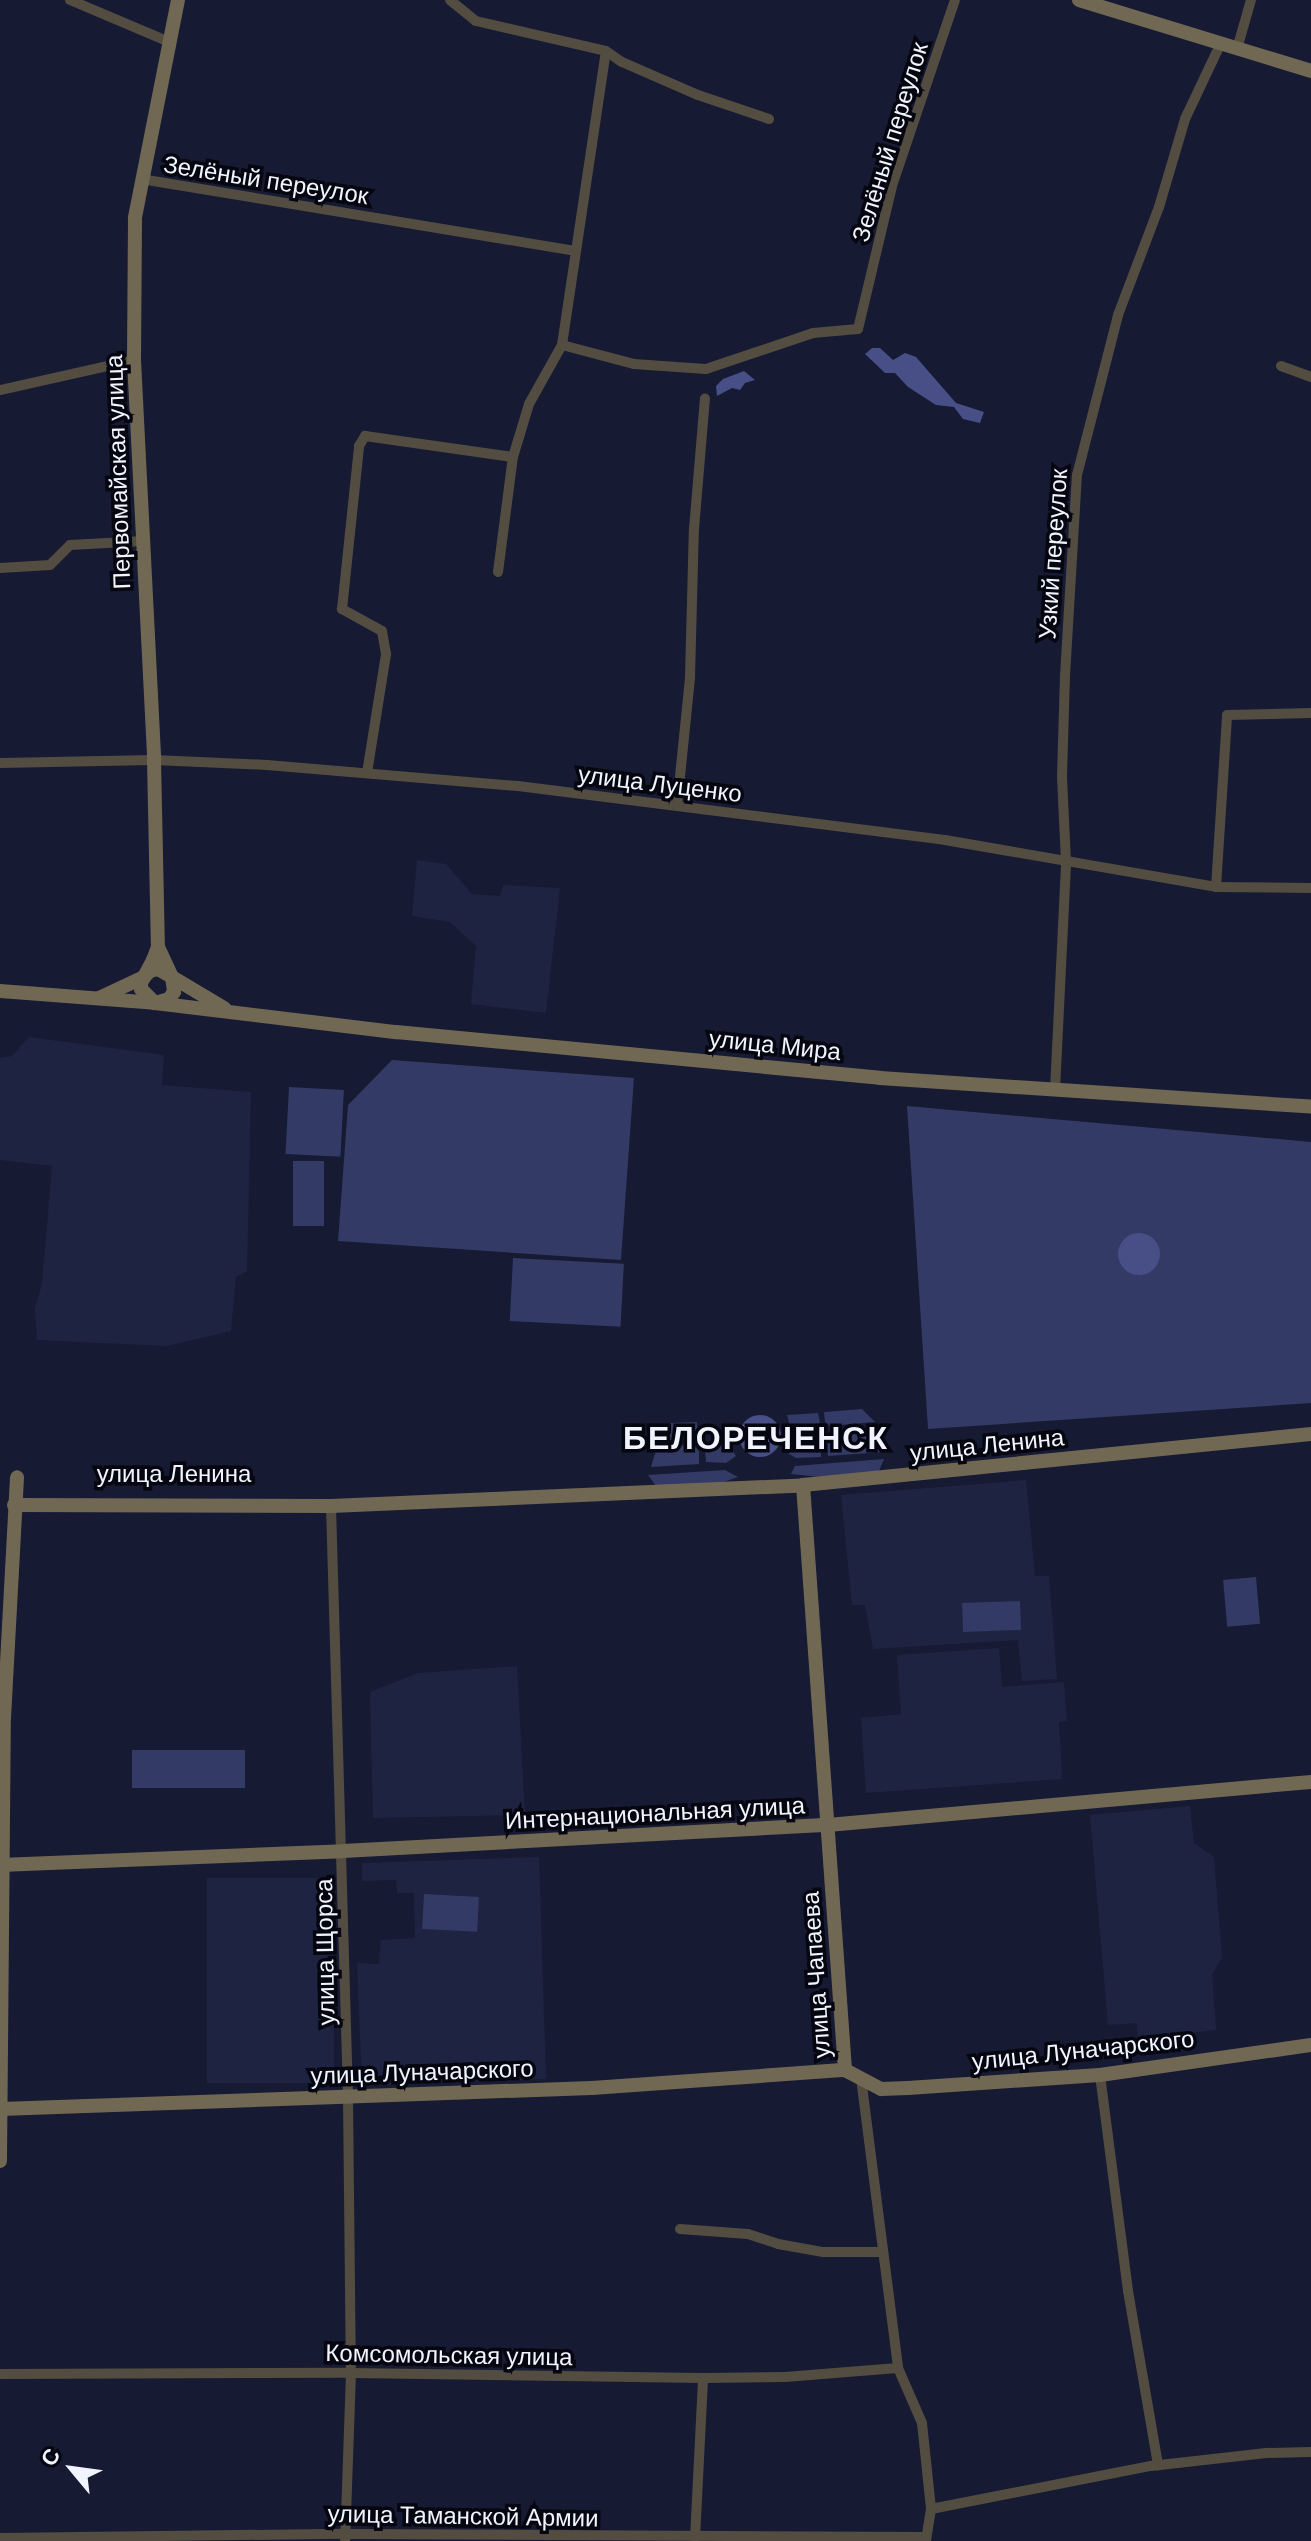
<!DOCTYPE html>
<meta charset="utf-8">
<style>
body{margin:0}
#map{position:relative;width:1311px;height:2541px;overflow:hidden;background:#161a33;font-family:"DM Sans",sans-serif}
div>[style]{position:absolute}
.built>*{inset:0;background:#1f2342;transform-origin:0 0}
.green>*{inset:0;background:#333a65;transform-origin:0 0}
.water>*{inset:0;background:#474f86}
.round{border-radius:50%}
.street>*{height:10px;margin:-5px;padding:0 5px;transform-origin:5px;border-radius:5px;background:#524d40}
.secondary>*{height:14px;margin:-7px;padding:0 7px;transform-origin:7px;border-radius:7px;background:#716853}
span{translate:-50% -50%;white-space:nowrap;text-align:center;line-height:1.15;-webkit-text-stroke:7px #050610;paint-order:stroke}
.street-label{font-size:24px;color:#f1f4ff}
.district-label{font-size:32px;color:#f1f4ff;font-weight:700;letter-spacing:2px}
.north{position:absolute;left:32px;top:2429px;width:80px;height:80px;-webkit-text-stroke:6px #050610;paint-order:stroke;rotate:299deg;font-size:22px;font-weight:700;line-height:32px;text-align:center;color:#f1f4ff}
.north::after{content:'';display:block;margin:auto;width:28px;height:36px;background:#f1f4ff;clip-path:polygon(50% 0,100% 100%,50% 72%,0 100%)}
</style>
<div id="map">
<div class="built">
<i style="clip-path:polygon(417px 860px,446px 864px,472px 894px,500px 896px,503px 885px,560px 888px,546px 1013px,471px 1004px,476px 946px,450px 922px,412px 916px)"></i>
<i style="clip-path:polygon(29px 1037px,164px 1055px,162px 1085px,251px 1092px,247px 1271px,236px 1277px,231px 1331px,167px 1346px,37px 1340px,35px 1308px,42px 1284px,52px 1166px,0 1160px,0 1058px,12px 1056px)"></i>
<i style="clip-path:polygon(1026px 1480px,1035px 1576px,1049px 1576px,1057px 1679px,1022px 1681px,1018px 1640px,873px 1649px,865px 1605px,852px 1605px,841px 1495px)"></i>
<i style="clip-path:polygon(999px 1648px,1002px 1687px,1064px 1682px,1067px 1721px,1059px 1722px,1062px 1779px,866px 1793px,861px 1718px,901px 1714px,897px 1655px)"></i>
<i style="clip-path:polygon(517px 1666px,525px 1815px,373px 1818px,370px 1692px,418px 1673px)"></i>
<i style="clip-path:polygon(1190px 1806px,1194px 1843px,1214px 1857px,1222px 1957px,1212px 1975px,1216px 2030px,1138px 2039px,1137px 2023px,1108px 2025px,1090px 1815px)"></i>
<i style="clip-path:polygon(539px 1857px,546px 2079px,362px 2086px,357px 1963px,379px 1964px,381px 1940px,415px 1938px,414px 1893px,397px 1893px,396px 1880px,362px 1881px,362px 1863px)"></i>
<i style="left:334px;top:1878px;width:205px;height:127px;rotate:90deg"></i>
</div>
<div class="green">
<i style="clip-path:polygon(392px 1060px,634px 1078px,621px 1260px,338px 1241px,348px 1105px)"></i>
<i style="left:289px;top:1087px;width:55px;height:67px;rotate:3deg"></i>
<i style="clip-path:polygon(907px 1106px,1311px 1142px,1311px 1403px,928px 1429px)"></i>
<i style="left:293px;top:1161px;width:31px;height:65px"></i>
<i style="left:513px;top:1258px;width:111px;height:63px;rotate:3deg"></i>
<i style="clip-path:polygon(862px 1409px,875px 1422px,830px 1426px,825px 1422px,824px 1412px)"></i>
<i style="clip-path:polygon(818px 1413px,820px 1422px,816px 1427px,791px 1430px,787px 1415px)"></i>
<i style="clip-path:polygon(697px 1422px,698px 1433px,693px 1438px,657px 1441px,660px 1432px,671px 1423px)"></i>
<i style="clip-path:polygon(879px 1430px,883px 1452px,828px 1456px,826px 1438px,831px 1433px)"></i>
<i style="clip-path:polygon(816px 1435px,821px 1438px,821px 1457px,796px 1458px,789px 1454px,794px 1437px)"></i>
<i style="clip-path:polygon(727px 1442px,736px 1456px,726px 1463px,706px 1462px,705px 1450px,711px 1443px)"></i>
<i style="clip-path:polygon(693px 1445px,699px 1451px,699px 1464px,651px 1467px,657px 1447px)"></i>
<i style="clip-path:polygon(884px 1459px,879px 1471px,821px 1477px,791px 1474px,795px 1466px)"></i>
<i style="clip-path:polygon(725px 1470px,738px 1477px,718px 1484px,656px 1486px,648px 1475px)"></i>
<i style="left:1256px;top:1577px;width:47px;height:33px;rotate:85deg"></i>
<i style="left:1020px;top:1601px;width:29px;height:58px;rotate:88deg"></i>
<i style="left:132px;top:1750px;width:113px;height:38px"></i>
<i style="left:424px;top:1894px;width:55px;height:35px;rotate:3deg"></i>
</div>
<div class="water">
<i style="clip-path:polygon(872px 348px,880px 348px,893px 360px,905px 353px,916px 357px,956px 403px,984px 412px,980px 423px,963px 419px,954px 407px,936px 405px,908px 387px,895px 373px,885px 373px,865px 354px)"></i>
<i style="clip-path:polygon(744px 371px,755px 380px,745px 383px,740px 390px,732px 388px,717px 396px,716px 386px,723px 379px)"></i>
<i class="round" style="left:1118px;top:1233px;width:42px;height:42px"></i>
<i class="round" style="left:739px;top:1415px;width:42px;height:42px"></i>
</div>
<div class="street">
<i style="left:70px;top:0;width:105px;rotate:22.9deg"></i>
<i style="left:450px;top:0;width:33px;rotate:39deg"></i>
<i style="left:476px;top:21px;width:133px;rotate:13deg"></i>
<i style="left:606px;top:51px;width:19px;rotate:35deg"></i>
<i style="left:622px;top:62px;width:83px;rotate:23.5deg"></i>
<i style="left:698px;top:95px;width:75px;rotate:18.7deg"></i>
<i style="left:1237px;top:49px;width:51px;rotate:-74.1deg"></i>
<i style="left:141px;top:179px;width:440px;rotate:9.4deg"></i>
<i style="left:562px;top:345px;width:74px;rotate:14.8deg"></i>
<i style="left:634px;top:364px;width:72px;rotate:4deg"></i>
<i style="left:706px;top:369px;width:113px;rotate:-18.6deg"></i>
<i style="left:813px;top:333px;width:45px;rotate:-5.1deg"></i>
<i style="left:858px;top:329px;width:147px;rotate:-76.6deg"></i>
<i style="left:892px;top:186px;width:196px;rotate:-71.3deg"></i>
<i style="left:1281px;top:366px;width:32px;rotate:20deg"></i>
<i style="left:0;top:390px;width:137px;rotate:-12.6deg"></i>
<i style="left:0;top:568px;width:50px;rotate:-3.4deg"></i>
<i style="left:50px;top:565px;width:28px;rotate:-45deg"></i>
<i style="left:70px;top:545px;width:73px;rotate:-3.1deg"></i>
<i style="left:498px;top:572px;width:116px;rotate:-82.6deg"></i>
<i style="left:513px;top:457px;width:55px;rotate:-73.2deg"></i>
<i style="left:529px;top:404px;width:68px;rotate:-60.8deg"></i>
<i style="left:562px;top:345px;width:297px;rotate:-81.5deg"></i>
<i style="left:0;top:763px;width:154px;rotate:-1.1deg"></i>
<i style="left:154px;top:760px;width:113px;rotate:2.5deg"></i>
<i style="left:267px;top:765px;width:252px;rotate:4.8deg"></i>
<i style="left:518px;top:786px;width:430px;rotate:7.2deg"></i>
<i style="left:945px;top:840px;width:275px;rotate:9.8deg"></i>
<i style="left:1216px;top:887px;width:95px;rotate:0.6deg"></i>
<i style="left:367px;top:773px;width:121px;rotate:-80.9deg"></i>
<i style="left:386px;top:654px;width:23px;rotate:-100deg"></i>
<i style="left:382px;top:631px;width:46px;rotate:-151.2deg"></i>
<i style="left:342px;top:609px;width:164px;rotate:-84deg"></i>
<i style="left:359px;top:446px;width:12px;rotate:-59deg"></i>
<i style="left:365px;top:436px;width:149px;rotate:8.1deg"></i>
<i style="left:677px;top:806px;width:130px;rotate:-84.2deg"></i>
<i style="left:690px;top:677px;width:148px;rotate:-88.5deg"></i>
<i style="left:694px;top:529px;width:131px;rotate:-85.2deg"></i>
<i style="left:1216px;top:887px;width:172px;rotate:-86.3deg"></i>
<i style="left:1227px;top:715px;width:84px;rotate:-1.4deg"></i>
<i style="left:1055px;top:1090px;width:228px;rotate:-87.2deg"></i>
<i style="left:1066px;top:862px;width:86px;rotate:-92.7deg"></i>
<i style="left:1062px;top:776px;width:100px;rotate:-88.3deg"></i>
<i style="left:1065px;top:676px;width:201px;rotate:-86.6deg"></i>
<i style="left:1077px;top:475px;width:165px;rotate:-75.6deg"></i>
<i style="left:1118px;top:315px;width:116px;rotate:-69.2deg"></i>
<i style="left:1159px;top:207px;width:92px;rotate:-73.5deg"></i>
<i style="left:1185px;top:119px;width:82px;rotate:-64.7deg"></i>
<i style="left:331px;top:1506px;width:591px;rotate:88.35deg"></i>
<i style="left:348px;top:2097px;width:276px;rotate:89.4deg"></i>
<i style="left:351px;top:2373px;width:168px;rotate:92deg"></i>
<i style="left:1100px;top:2075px;width:218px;rotate:82.6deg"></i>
<i style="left:1128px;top:2291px;width:177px;rotate:80.2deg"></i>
<i style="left:861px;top:2078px;width:292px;rotate:82.7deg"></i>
<i style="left:898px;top:2368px;width:60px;rotate:66.4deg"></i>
<i style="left:922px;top:2423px;width:86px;rotate:84deg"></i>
<i style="left:931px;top:2509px;width:32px;rotate:99deg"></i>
<i style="left:680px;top:2229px;width:68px;rotate:4.2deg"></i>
<i style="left:748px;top:2234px;width:32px;rotate:18deg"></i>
<i style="left:778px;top:2244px;width:46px;rotate:10.1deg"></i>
<i style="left:823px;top:2252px;width:58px"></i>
<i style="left:0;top:2374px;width:351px;rotate:-0.2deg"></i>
<i style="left:351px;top:2373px;width:352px;rotate:0.8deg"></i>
<i style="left:703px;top:2378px;width:82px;rotate:-0.7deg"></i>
<i style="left:785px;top:2377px;width:113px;rotate:-4.6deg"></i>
<i style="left:931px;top:2509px;width:224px;rotate:-11.1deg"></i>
<i style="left:1151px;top:2466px;width:116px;rotate:-6.4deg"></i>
<i style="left:1266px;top:2453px;width:45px;rotate:-1.3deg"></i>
<i style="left:0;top:2538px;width:345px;rotate:-0.7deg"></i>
<i style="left:345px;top:2534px;width:581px;rotate:0.3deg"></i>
<i style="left:695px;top:2538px;width:160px;rotate:-87.1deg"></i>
</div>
<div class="secondary">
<i style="left:178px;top:0;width:222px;rotate:101.2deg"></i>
<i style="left:135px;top:218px;width:142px;rotate:90.4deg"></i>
<i style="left:134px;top:360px;width:400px;rotate:87.1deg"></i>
<i style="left:154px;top:760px;width:187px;rotate:88.8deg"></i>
<i style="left:158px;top:947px;width:33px;rotate:65deg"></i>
<i style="left:172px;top:977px;width:61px;rotate:30.8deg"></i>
<i style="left:1079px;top:0;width:243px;rotate:17deg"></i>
<i style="left:0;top:991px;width:155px;rotate:4.4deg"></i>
<i style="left:155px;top:1003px;width:243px;rotate:6.9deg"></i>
<i style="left:396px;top:1032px;width:486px;rotate:5.4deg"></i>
<i style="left:880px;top:1078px;width:432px;rotate:3.8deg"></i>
<i style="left:99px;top:998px;width:50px;rotate:-25deg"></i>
<i style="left:144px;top:977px;width:8px;rotate:-45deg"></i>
<i style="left:150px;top:971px;width:8px;rotate:-14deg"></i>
<i style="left:158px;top:969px;width:16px;rotate:30deg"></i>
<i style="left:172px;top:977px;width:15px;rotate:82deg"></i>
<i style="left:174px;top:992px;width:9px;rotate:126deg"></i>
<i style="left:169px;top:999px;width:15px;rotate:164deg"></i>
<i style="left:155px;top:1003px;width:20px;rotate:-135deg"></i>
<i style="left:141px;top:989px;width:6px;rotate:-90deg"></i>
<i style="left:141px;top:983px;width:7px;rotate:-63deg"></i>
<i style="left:144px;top:977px;width:19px;rotate:-62deg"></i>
<i style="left:153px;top:960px;width:14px;rotate:-69deg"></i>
<i style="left:803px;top:1485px;width:587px;rotate:85.89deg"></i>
<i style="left:14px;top:1505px;width:317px;rotate:0.2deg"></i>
<i style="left:331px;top:1506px;width:472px;rotate:-2.5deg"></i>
<i style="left:803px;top:1485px;width:511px;rotate:-5.73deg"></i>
<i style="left:0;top:1865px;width:343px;rotate:-2.3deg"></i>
<i style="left:343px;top:1851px;width:486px;rotate:-3.1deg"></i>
<i style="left:828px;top:1825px;width:485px;rotate:-5.1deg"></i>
<i style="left:845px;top:2070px;width:41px;rotate:27.8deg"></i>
<i style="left:881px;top:2089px;width:27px;rotate:-2deg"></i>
<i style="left:908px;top:2088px;width:192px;rotate:-3.9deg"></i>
<i style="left:1100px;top:2075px;width:213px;rotate:-8.1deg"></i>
<i style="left:1px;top:2109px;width:591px;rotate:-2.04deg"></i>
<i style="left:592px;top:2088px;width:254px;rotate:-4.1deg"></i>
<i style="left:0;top:2161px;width:443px;rotate:-89.5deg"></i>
<i style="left:4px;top:1718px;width:241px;rotate:-86.9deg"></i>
</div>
<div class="street-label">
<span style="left:890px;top:142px;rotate:-73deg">Зелёный переулок</span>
<span style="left:266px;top:180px;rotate:9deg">Зелёный переулок</span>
<span style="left:118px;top:472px;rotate:-92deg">Первомайская улица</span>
<span style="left:1053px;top:554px;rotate:-86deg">Узкий переулок</span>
<span style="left:660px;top:784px;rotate:7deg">улица Луценко</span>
<span style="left:775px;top:1045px;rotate:6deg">улица Мира</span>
<span style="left:987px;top:1445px;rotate:-6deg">улица Ленина</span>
<span style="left:174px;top:1474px">улица Ленина</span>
<span style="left:655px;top:1813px;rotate:-3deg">Интернациональная улица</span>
<span style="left:325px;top:1952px;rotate:-91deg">улица Щорса</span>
<span style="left:816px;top:1975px;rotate:-94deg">улица Чапаева</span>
<span style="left:1083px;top:2050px;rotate:-6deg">улица Луначарского</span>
<span style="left:422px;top:2072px;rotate:-2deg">улица Луначарского</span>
<span style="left:449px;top:2355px;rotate:1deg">Комсомольская улица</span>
<span style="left:463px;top:2516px;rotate:1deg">улица Таманской Армии</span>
</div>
<div class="district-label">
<span style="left:756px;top:1438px">БЕЛОРЕЧЕНСК</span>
</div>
<div class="north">С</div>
</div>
